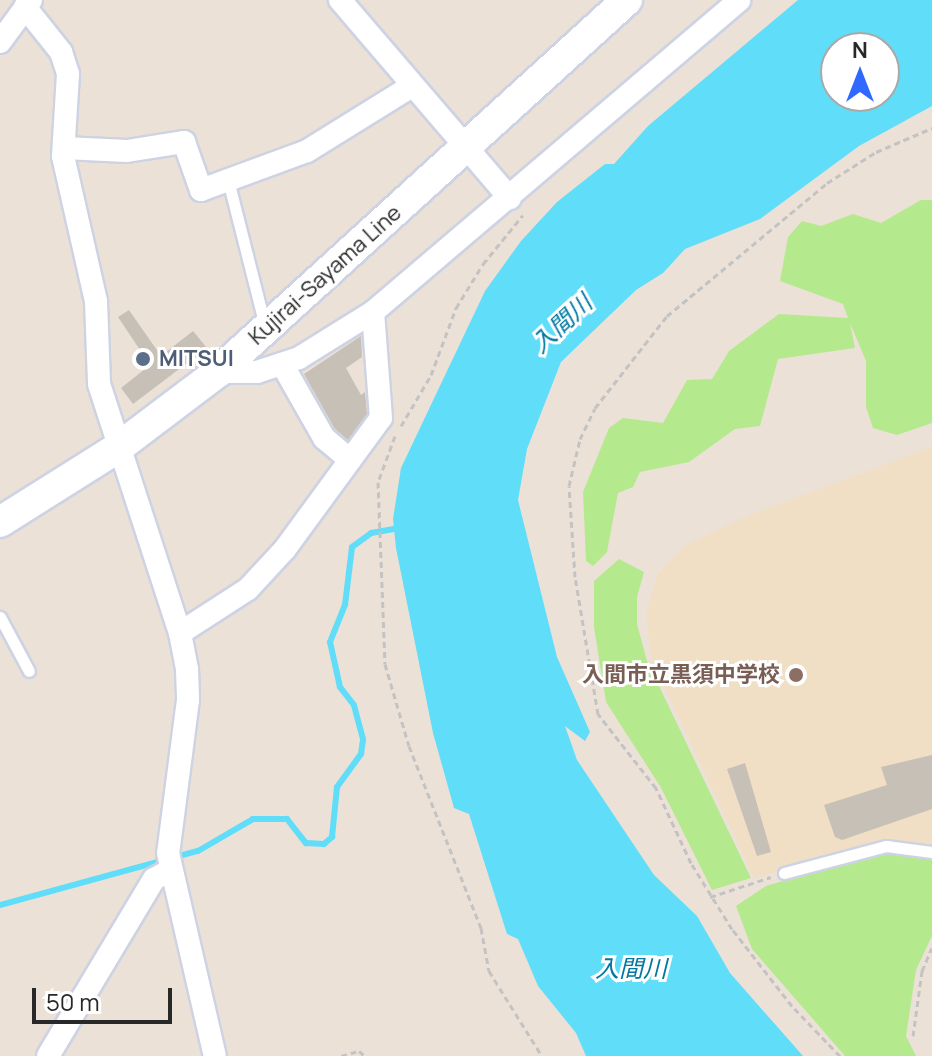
<!DOCTYPE html>
<meta charset="utf-8">
<style>
body{margin:0}
#map{position:relative;width:932px;height:1056px;overflow:hidden;background:#ece1d7;font-family:Manrope,"Noto Sans JP",sans-serif}
div>[style]{position:absolute}
.education>*{inset:0;background:#f0dec5}
.green>*{inset:0;background:#b4e98e}
.water>*{inset:0;background:#5fddf9}
.stream>*{height:6px;margin:-3px;padding:0 3px;transform-origin:3px;border-radius:3px;background:#5fddf9}
.building>*{inset:0;background:#c6c0b7}
.path>*{height:3px;margin-top:-1.5px;transform-origin:0;background:repeating-linear-gradient(90deg,#c3c3c3 0 6px,transparent 0 10px)}
.roads{filter:drop-shadow(2px 0 #cdd3e3) drop-shadow(-2px 0 #cdd3e3) drop-shadow(0 2px #cdd3e3) drop-shadow(0 -2px #cdd3e3)}
.lane>*{height:11px;margin:-5.5px;padding:0 5.5px;transform-origin:5.5px;border-radius:5.5px;background:#fff}
.street>*{height:22px;margin:-11px;padding:0 11px;transform-origin:11px;border-radius:11px;background:#fff}
.secondary>*{height:30px;margin:-15px;padding:0 15px;transform-origin:15px;border-radius:15px;background:#fff}
.dots>*{width:22px;height:22px;translate:-50% -50%;box-sizing:border-box;border:4px solid #fff;border-radius:50%}
span{translate:-50% -50%;white-space:nowrap;text-align:center;line-height:1.15;-webkit-text-stroke:6px #fff;paint-order:stroke}
.street-label{font-size:22px;color:#282828}
.service-label{font-size:22px;color:#4e5e75;font-weight:700}
.left{translate:0 -50%;text-align:left}
.education-label{font-size:22px;color:#785e54;font-weight:700}
.right{translate:-100% -50%;text-align:right}
.water-label{font-size:24px;color:#0178a2;font-style:italic}
.north{position:absolute;left:820px;top:32px;width:80px;height:80px;box-sizing:border-box;background:#fff;border:2px solid #a9a9a9;border-radius:50%;rotate:0deg;font-size:22px;font-weight:700;line-height:32px;text-align:center;color:#282828}
.north::after{content:'';display:block;margin:auto;width:28px;height:36px;background:#3168ff;clip-path:polygon(50% 0,100% 100%,50% 72%,0 100%)}
.scale{position:absolute;left:32px;top:988px;width:140px;height:36px;box-sizing:border-box;border:4px solid #282828;border-top:0;padding-left:10px;font-size:24px;line-height:28px;white-space:nowrap;color:#282828;-webkit-text-stroke:6px #fff;paint-order:stroke}
</style>
<div id="map">
<div class="education">
<i style="clip-path:polygon(932px 447px,932px 846px,884px 840px,754px 878px,651px 658px,646px 614px,658px 574px,684px 546px,752px 514px)"></i>
</div>
<div class="green">
<i style="clip-path:polygon(921px 200px,932px 200px,932px 423px,897px 435px,873px 428px,866px 407px,866px 361px,850px 323px,855px 348px,778px 359px,760px 426px,735px 429px,689px 462px,640px 472px,633px 487px,618px 493px,607px 552px,593px 566px,586px 561px,583px 492px,609px 428px,623px 418px,663px 423px,687px 380px,712px 379px,729px 351px,779px 314px,848px 318px,843px 304px,780px 281px,788px 237px,802px 221px,821px 226px,853px 214px,881px 223px)"></i>
<i style="clip-path:polygon(619px 559px,644px 572px,637px 597px,637px 624px,647px 661px,751px 878px,712px 890px,660px 786px,606px 702px,594px 627px,594px 581px)"></i>
<i style="clip-path:polygon(885px 851px,932px 857px,932px 936px,916px 970px,906px 1036px,916px 1056px,845px 1056px,752px 949px,736px 906px,766px 886px)"></i>
</div>
<div class="water">
<i style="clip-path:polygon(evenodd,798px 0,932px 0,932px 106px,859px 146px,760px 219px,685px 249px,663px 273px,636px 290px,561px 362px,527px 449px,518px 500px,557px 657px,590px 732px,585px 741px,565px 726px,577px 760px,654px 875px,697px 916px,730px 973px,803px 1056px,586px 1056px,576px 1033px,538px 986px,518px 939px,507px 934px,469px 814px,454px 808px,433px 733px,396px 548px,393px 519px,401px 468px,485px 291px,521px 241px,557px 202px,605px 164px,614px 164px,648px 126px,798px 0,836px 48px,884px 48px,884px 96px,836px 96px,836px 48px)"></i>
</div>
<div class="stream">
<i style="left:0;top:905px;width:205px;rotate:-15.3deg"></i>
<i style="left:198px;top:851px;width:64px;rotate:-30.2deg"></i>
<i style="left:253px;top:819px;width:34px"></i>
<i style="left:287px;top:819px;width:31px;rotate:52deg"></i>
<i style="left:306px;top:843px;width:18px;rotate:3deg"></i>
<i style="left:324px;top:844px;width:11px;rotate:-41deg"></i>
<i style="left:332px;top:837px;width:50px;rotate:-84.3deg"></i>
<i style="left:337px;top:787px;width:41px;rotate:-54deg"></i>
<i style="left:361px;top:754px;width:15px;rotate:-82deg"></i>
<i style="left:363px;top:739px;width:35px;rotate:-105deg"></i>
<i style="left:354px;top:705px;width:23px;rotate:-128deg"></i>
<i style="left:340px;top:687px;width:46px;rotate:-102.5deg"></i>
<i style="left:330px;top:642px;width:40px;rotate:-68deg"></i>
<i style="left:345px;top:605px;width:58px;rotate:-83.1deg"></i>
<i style="left:352px;top:547px;width:24px;rotate:-36deg"></i>
<i style="left:371px;top:533px;width:29px;rotate:-10deg"></i>
</div>
<div class="building">
<i style="clip-path:polygon(129px 310px,161px 356px,193px 331px,207px 348px,133px 404px,121px 388px,150px 365px,118px 317px)"></i>
<i style="clip-path:polygon(361px 336px,362px 357px,346px 368px,361px 395px,365px 392px,367px 414px,348px 440px,335px 429px,304px 374px)"></i>
<i style="clip-path:polygon(932px 755px,932px 809px,842px 840px,835px 837px,824px 805px,887px 785px,881px 767px)"></i>
<i style="clip-path:polygon(745px 763px,771px 852px,757px 856px,727px 769px)"></i>
</div>
<div class="path">
<i style="left:401px;top:426px;width:59px;rotate:-59.5deg"></i>
<i style="left:431px;top:375px;width:72px;rotate:-69.5deg"></i>
<i style="left:456px;top:308px;width:52px;rotate:-58.5deg"></i>
<i style="left:483px;top:264px;width:63px;rotate:-50.8deg"></i>
<i style="left:395px;top:436px;width:49px;rotate:110.3deg"></i>
<i style="left:378px;top:482px;width:182px;rotate:87.8deg"></i>
<i style="left:385px;top:664px;width:85px;rotate:73.7deg"></i>
<i style="left:409px;top:746px;width:196px;rotate:68.4deg"></i>
<i style="left:481px;top:928px;width:44px;rotate:79.5deg"></i>
<i style="left:489px;top:971px;width:100px;rotate:58.1deg"></i>
<i style="left:710px;top:897px;width:64px;rotate:-18.2deg"></i>
<i style="left:913px;top:1036px;width:66px;rotate:-82.1deg"></i>
<i style="left:922px;top:971px;width:25px;rotate:-67deg"></i>
<i style="left:341px;top:1056px;width:19px;rotate:-16deg"></i>
<i style="left:359px;top:1051px;width:8px;rotate:40deg"></i>
<i style="left:840px;top:1056px;width:69px;rotate:-133.8deg"></i>
<i style="left:792px;top:1006px;width:98px;rotate:-127.9deg"></i>
<i style="left:732px;top:929px;width:78px;rotate:-121.8deg"></i>
<i style="left:691px;top:863px;width:83px;rotate:-115deg"></i>
<i style="left:656px;top:788px;width:94px;rotate:-128.1deg"></i>
<i style="left:598px;top:714px;width:139px;rotate:-99.5deg"></i>
<i style="left:575px;top:577px;width:91px;rotate:-93.8deg"></i>
<i style="left:569px;top:486px;width:48px;rotate:-76.8deg"></i>
<i style="left:580px;top:439px;width:34px;rotate:-64deg"></i>
<i style="left:595px;top:408px;width:117px;rotate:-52deg"></i>
<i style="left:667px;top:316px;width:208px;rotate:-39.7deg"></i>
<i style="left:827px;top:183px;width:58px;rotate:-32.3deg"></i>
<i style="left:876px;top:152px;width:61px;rotate:-23.2deg"></i>
</div>
<div class="roads">
<div class="lane">
<i style="left:228px;top:180px;width:151px;rotate:75.8deg"></i>
<i style="left:0;top:617px;width:61px;rotate:61.8deg"></i>
<i style="left:784px;top:873px;width:106px;rotate:-14.8deg"></i>
<i style="left:886px;top:846px;width:46px;rotate:7.4deg"></i>
</div>
<div class="street">
<i style="left:340px;top:0;width:261px;rotate:49.4deg"></i>
<i style="left:25px;top:7px;width:58px;rotate:51.3deg"></i>
<i style="left:61px;top:52px;width:23px;rotate:72deg"></i>
<i style="left:68px;top:74px;width:82px;rotate:93.5deg"></i>
<i style="left:63px;top:156px;width:149px;rotate:77.2deg"></i>
<i style="left:96px;top:301px;width:83px;rotate:87.9deg"></i>
<i style="left:99px;top:384px;width:262px;rotate:72deg"></i>
<i style="left:180px;top:633px;width:37px;rotate:79deg"></i>
<i style="left:187px;top:669px;width:31px;rotate:88deg"></i>
<i style="left:188px;top:700px;width:154px;rotate:97.4deg"></i>
<i style="left:168px;top:853px;width:208px;rotate:77deg"></i>
<i style="left:0;top:42px;width:52px;rotate:-53.6deg"></i>
<i style="left:64px;top:148px;width:63px;rotate:2.7deg"></i>
<i style="left:127px;top:151px;width:58px;rotate:-9deg"></i>
<i style="left:184px;top:142px;width:51px;rotate:70.5deg"></i>
<i style="left:201px;top:190px;width:113px;rotate:-20.2deg"></i>
<i style="left:307px;top:151px;width:123px;rotate:-31.8deg"></i>
<i style="left:282px;top:364px;width:85px;rotate:60.4deg"></i>
<i style="left:324px;top:438px;width:34px;rotate:40deg"></i>
<i style="left:218px;top:372px;width:39px"></i>
<i style="left:257px;top:372px;width:44px;rotate:-18.4deg"></i>
<i style="left:299px;top:358px;width:87px;rotate:-31.9deg"></i>
<i style="left:373px;top:312px;width:481px;rotate:-40.4deg"></i>
<i style="left:180px;top:633px;width:81px;rotate:-32.9deg"></i>
<i style="left:248px;top:589px;width:54px;rotate:-47.2deg"></i>
<i style="left:285px;top:549px;width:162px;rotate:-53.8deg"></i>
<i style="left:381px;top:418px;width:106px;rotate:-94.3deg"></i>
<i style="left:48px;top:1056px;width:206px;rotate:-59.1deg"></i>
<i style="left:154px;top:879px;width:18px;rotate:-29deg"></i>
</div>
<div class="secondary">
<i style="left:0;top:522px;width:141px;rotate:-32.2deg"></i>
<i style="left:119px;top:447px;width:124px;rotate:-37.1deg"></i>
<i style="left:218px;top:372px;width:553px;rotate:-42.29deg"></i>
</div>
</div>
<div class="dots">
<i style="left:143px;top:359px;background:#5c6f8a"></i>
<i style="left:796px;top:675px;background:#8d6e63"></i>
</div>
<div class="street-label">
<span style="left:325px;top:275px;rotate:-42deg">Kujirai-Sayama Line</span>
</div>
<div class="service-label">
<span class="left" style="left:159px;top:359px">MITSUI</span>
</div>
<div class="education-label">
<span class="right" style="left:780px;top:675px">入間市立黒須中学校</span>
</div>
<div class="water-label">
<span style="left:561px;top:323px;rotate:-43deg">入間川</span>
<span style="left:631px;top:968px">入間川</span>
</div>
<div class="north">N</div>
<div class="scale">50 m</div>
</div>
